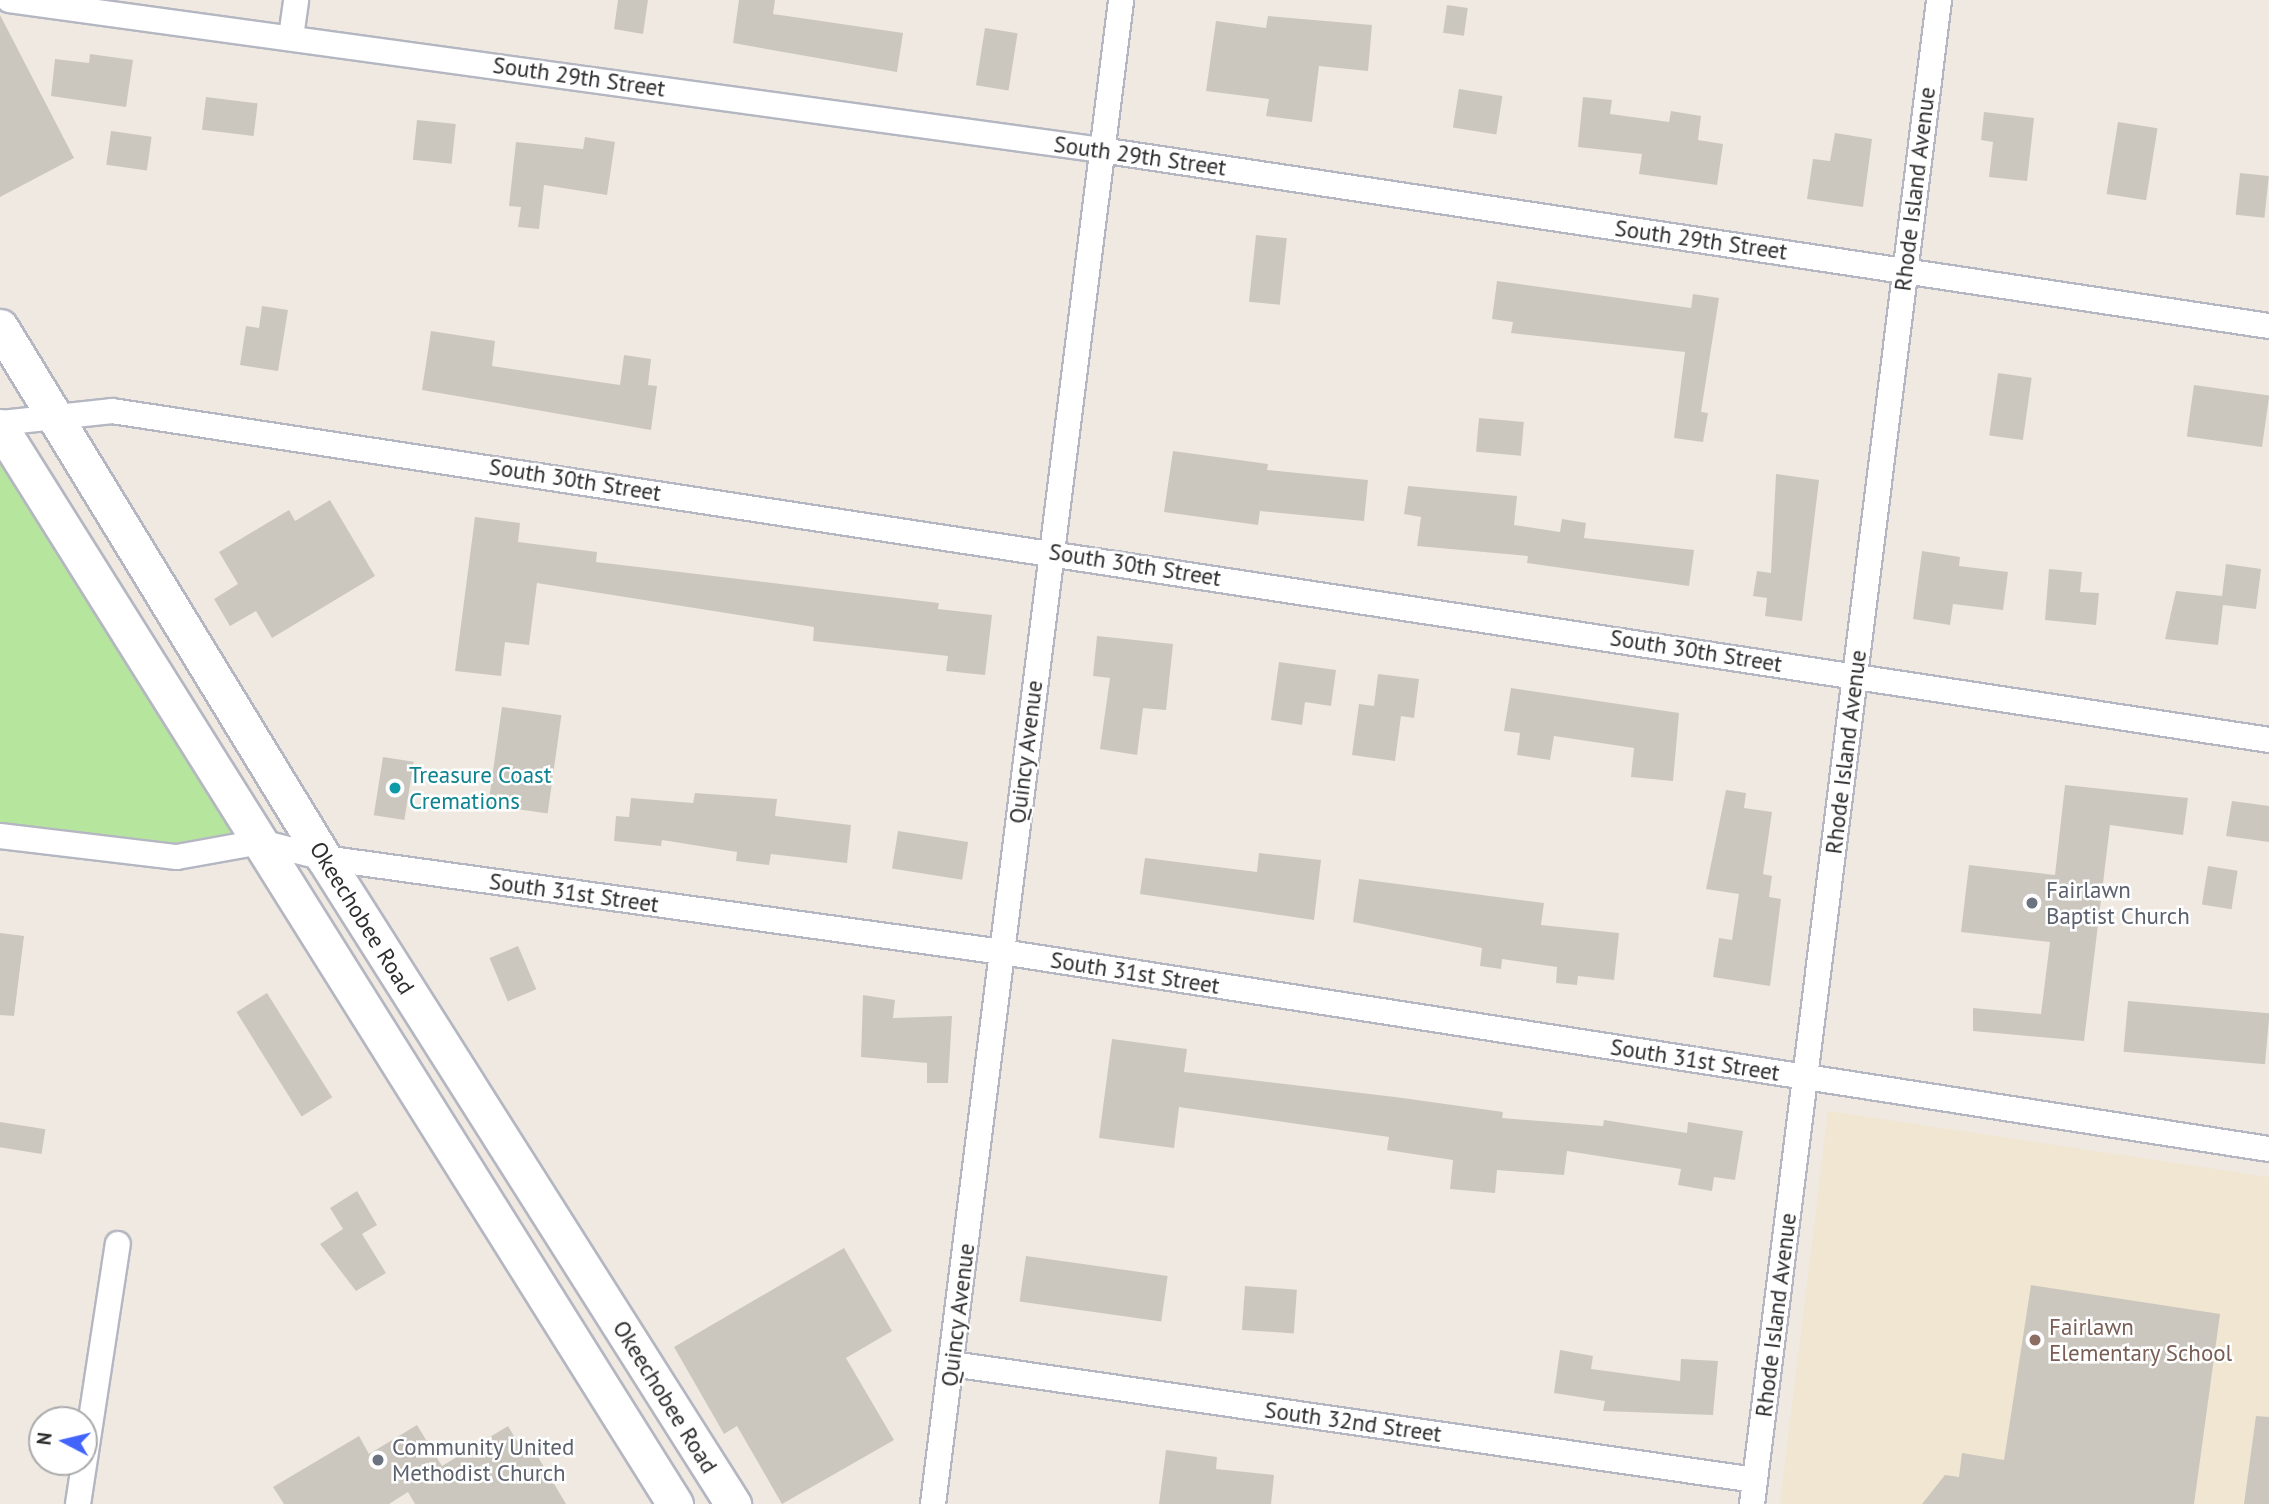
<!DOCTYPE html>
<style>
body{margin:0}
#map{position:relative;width:2269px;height:1504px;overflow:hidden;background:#efe9e1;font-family:"PT Sans",sans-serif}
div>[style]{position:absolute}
.education>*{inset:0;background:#f0e6d1}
.green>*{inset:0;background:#b6e59e}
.building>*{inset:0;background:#cbc7bf;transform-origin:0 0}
.roads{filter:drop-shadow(2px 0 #b4b7c1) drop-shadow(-2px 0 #b4b7c1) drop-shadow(0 2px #b4b7c1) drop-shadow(0 -2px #b4b7c1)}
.minor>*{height:24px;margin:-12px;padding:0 12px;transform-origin:12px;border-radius:12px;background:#fff}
.secondary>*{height:35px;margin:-17.5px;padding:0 17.5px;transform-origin:17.5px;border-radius:17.5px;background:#fff}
.dots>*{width:19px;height:19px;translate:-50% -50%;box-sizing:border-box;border:4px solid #fff;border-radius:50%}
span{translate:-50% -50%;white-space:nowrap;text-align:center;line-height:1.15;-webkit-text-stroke:5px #fff;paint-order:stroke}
.street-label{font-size:23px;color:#2e2e2e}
.culture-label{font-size:23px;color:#0d838f}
.left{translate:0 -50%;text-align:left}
.worship-label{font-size:23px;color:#5b616d}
.education-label{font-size:23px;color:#785e54}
.north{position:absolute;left:28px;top:1406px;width:70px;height:70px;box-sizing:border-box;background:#fff;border:2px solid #ababab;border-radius:50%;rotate:277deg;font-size:19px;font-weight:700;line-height:28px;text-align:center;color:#2e2e2e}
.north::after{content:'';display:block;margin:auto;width:24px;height:32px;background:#4264fb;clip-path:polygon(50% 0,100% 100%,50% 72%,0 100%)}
</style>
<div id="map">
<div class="education">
<i style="clip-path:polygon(1828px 1111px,2269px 1177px,2269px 1504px,1780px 1504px)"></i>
</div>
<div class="green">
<i style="clip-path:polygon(0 455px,236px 832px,176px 843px,0 822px)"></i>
</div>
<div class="building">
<i style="clip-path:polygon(618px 0,648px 0,643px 34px,614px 29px)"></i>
<i style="clip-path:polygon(739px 0,775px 0,773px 14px,903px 33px,897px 72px,733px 43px)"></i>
<i style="left:1447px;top:5px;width:21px;height:28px;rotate:8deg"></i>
<i style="clip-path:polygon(0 15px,74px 158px,0 197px)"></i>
<i style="clip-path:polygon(1268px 16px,1372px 25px,1368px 71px,1319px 66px,1312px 122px,1266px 116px,1269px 99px,1206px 91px,1216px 21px,1266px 28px)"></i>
<i style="left:985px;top:28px;width:33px;height:58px;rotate:9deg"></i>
<i style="clip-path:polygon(90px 54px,133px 60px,126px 107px,51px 96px,55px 59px,89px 63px)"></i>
<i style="left:1459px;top:89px;width:44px;height:39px;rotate:9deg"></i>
<i style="left:206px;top:97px;width:52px;height:33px;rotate:7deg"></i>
<i style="clip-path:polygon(1583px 97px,1612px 100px,1610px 114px,1669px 122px,1671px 111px,1701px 116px,1698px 140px,1723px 144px,1717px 185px,1639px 174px,1642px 154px,1578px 147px)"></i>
<i style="clip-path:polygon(1984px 112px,2034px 118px,2027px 181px,1989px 177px,1993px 142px,1981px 140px)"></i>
<i style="left:417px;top:120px;width:39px;height:40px;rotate:6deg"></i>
<i style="left:2118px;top:122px;width:40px;height:73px;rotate:9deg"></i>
<i style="left:111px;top:131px;width:41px;height:34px;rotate:8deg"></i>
<i style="clip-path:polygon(1835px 133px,1872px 139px,1863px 207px,1807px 199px,1813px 159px,1830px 161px)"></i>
<i style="clip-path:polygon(585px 137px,615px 142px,607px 195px,544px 185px,539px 229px,518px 227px,521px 207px,509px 206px,516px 142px,583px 149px)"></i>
<i style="left:2240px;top:173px;width:29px;height:42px;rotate:6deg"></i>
<i style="left:1256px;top:235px;width:31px;height:67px;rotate:6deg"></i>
<i style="clip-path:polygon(1497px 281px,1691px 308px,1693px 294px,1719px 298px,1701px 412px,1708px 413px,1703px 442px,1674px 438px,1685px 352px,1511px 333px,1513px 322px,1492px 319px)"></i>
<i style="clip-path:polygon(262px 306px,288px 310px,278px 371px,240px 365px,246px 326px,259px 328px)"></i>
<i style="clip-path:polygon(431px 331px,495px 341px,492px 366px,620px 385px,624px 355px,651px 359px,648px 385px,657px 386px,651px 430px,422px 390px)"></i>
<i style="left:1998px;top:373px;width:34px;height:63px;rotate:8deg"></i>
<i style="left:2194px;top:385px;width:76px;height:52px;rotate:8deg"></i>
<i style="left:1479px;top:418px;width:45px;height:34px;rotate:5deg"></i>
<i style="clip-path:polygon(1173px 451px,1268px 464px,1267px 470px,1368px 480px,1364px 521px,1260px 511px,1258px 525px,1164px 512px)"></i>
<i style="clip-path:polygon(1776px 474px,1819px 480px,1802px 621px,1765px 616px,1767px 598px,1753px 596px,1757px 571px,1771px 573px)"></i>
<i style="clip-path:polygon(1408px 486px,1517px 496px,1514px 525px,1560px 532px,1562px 519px,1586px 523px,1584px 538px,1694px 550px,1689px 586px,1527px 563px,1528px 556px,1417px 546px,1421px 517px,1404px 514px)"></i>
<i style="clip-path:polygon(330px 500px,375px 576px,272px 638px,256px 611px,230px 626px,214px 599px,238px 584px,219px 552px,289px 510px,295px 521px)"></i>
<i style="clip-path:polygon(475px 517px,520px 523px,518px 542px,597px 552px,596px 562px,939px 603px,938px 609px,992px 615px,985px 675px,946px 671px,948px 656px,813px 641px,814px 627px,537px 583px,529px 645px,505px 642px,501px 676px,455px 671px)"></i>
<i style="clip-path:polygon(1922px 551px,1960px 557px,1959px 566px,2008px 572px,2003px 610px,1953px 604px,1950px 625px,1913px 619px)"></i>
<i style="clip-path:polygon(2226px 564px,2261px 569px,2256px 609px,2223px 605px,2218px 645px,2165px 639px,2176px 591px,2222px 596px)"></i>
<i style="clip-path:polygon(2049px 569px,2082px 572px,2080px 592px,2099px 593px,2096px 625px,2045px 620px)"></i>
<i style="clip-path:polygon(1097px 636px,1173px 644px,1166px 710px,1143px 708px,1137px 755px,1100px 749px,1110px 678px,1093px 676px)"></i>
<i style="clip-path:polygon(1279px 662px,1336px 670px,1331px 706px,1305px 702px,1302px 725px,1271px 720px)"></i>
<i style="clip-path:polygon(1378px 674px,1419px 679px,1414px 718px,1401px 716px,1395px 761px,1352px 755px,1359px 704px,1374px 706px)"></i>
<i style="clip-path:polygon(1511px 688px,1679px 713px,1673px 781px,1631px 777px,1634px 748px,1554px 736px,1550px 760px,1517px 755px,1520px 733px,1504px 731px)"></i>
<i style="left:502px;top:707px;width:60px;height:99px;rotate:8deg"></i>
<i style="left:383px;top:757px;width:31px;height:59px;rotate:9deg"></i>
<i style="clip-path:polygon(2065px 785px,2188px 798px,2183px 835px,2110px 825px,2084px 1041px,1973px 1031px,1973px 1008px,2041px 1014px,2050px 942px,1961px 932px,1969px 865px,2055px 875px)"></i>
<i style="clip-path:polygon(1726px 790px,1746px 793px,1744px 808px,1772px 812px,1763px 874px,1772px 876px,1769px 897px,1781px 899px,1770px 986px,1713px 977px,1719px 938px,1732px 940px,1739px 894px,1706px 889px)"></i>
<i style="clip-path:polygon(695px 793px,777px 799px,775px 816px,851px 825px,847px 863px,771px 854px,769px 865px,736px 861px,737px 852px,662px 840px,661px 846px,614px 841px,616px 816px,629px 817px,631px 798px,693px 803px)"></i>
<i style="clip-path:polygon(2232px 801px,2269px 806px,2269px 842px,2226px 836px)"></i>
<i style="left:898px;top:831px;width:71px;height:38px;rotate:9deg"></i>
<i style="clip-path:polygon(1259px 853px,1321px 860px,1314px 920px,1140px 894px,1145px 858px,1257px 872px)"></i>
<i style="left:2208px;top:866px;width:30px;height:39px;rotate:9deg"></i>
<i style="clip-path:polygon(1359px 879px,1544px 903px,1541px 925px,1619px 933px,1614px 980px,1578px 976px,1577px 985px,1556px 983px,1557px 967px,1502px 959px,1501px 969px,1480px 966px,1482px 948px,1353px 922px)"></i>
<i style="clip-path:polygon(0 933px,24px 936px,14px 1016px,0 1015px)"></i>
<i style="left:518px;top:946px;width:47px;height:31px;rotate:67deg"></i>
<i style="left:267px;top:993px;width:123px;height:36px;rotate:58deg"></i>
<i style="clip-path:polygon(863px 995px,895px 1000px,893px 1018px,952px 1016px,948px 1083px,927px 1083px,927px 1063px,861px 1057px)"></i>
<i style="left:2128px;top:1001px;width:142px;height:51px;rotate:5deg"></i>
<i style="clip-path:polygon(1112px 1039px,1187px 1049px,1184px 1072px,1395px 1097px,1503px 1112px,1502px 1118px,1603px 1126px,1604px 1120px,1687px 1133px,1688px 1122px,1743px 1131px,1735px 1180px,1714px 1177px,1712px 1191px,1678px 1185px,1681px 1169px,1567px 1151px,1564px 1175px,1497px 1170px,1495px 1193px,1450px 1189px,1453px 1160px,1387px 1150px,1389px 1137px,1179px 1107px,1174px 1148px,1099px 1138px)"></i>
<i style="left:0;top:1122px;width:46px;height:25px;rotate:9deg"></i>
<i style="clip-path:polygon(357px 1191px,377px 1225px,362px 1234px,386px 1273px,356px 1291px,320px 1244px,343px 1229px,330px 1208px)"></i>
<i style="clip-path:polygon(844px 1248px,892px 1331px,846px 1358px,894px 1440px,782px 1504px,737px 1426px,724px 1434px,674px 1347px)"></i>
<i style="left:1026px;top:1256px;width:143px;height:46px;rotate:8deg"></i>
<i style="clip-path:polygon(2031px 1285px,2220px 1314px,2194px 1504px,1922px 1504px,1945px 1475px,1959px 1477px,1962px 1453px,2004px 1460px)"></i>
<i style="left:1245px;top:1286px;width:52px;height:44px;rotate:4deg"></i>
<i style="clip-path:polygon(1560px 1350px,1593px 1356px,1591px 1369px,1680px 1381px,1681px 1359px,1718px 1361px,1713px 1415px,1603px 1411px,1605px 1401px,1554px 1393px)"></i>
<i style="clip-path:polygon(2256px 1416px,2269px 1417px,2269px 1504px,2244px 1504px)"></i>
<i style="clip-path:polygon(417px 1425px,442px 1466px,508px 1426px,520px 1446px,528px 1440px,566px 1504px,415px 1504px,408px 1492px,389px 1504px,284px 1504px,273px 1487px,359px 1436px,369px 1454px)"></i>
<i style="clip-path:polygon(1166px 1450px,1217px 1457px,1216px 1469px,1274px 1475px,1271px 1504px,1159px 1504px)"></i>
</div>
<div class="roads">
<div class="minor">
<i style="left:9px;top:0;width:1102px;rotate:7.82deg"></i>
<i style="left:1101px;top:150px;width:1181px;rotate:8.57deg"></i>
<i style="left:291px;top:37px;width:37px;rotate:-82deg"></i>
<i style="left:0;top:423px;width:113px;rotate:-6.1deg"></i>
<i style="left:112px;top:411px;width:2182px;rotate:8.67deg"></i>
<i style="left:0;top:836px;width:178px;rotate:6.8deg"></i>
<i style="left:177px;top:857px;width:84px;rotate:-10.2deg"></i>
<i style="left:260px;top:842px;width:66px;rotate:14deg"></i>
<i style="left:324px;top:858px;width:684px;rotate:7.89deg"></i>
<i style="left:1002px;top:952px;width:1282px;rotate:8.84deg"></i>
<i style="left:952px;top:1364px;width:811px;rotate:8.22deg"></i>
<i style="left:78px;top:1504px;width:263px;rotate:-81.3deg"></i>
<i style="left:933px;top:1504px;width:1516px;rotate:-82.87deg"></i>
<i style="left:1752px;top:1504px;width:1516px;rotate:-82.91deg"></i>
</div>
<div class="secondary">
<i style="left:0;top:327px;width:622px;rotate:58.61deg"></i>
<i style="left:324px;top:858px;width:765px;rotate:57.66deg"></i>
<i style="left:0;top:427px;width:1271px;rotate:57.92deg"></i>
</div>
</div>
<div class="dots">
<i style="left:395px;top:788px;background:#0f9aa8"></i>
<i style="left:2032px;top:903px;background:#6b7280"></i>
<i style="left:2035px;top:1340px;background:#8d6e63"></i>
<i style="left:378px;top:1460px;background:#6b7280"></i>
</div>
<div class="street-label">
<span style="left:579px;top:77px;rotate:8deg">South 29th Street</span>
<span style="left:1140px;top:156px;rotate:8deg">South 29th Street</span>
<span style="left:1915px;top:189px;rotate:-83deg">Rhode Island Avenue</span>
<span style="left:1701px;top:240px;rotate:8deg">South 29th Street</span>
<span style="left:575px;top:480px;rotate:9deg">South 30th Street</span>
<span style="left:1135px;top:565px;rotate:9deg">South 30th Street</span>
<span style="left:1696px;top:651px;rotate:9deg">South 30th Street</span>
<span style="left:1026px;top:752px;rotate:-83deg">Quincy Avenue</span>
<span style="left:1846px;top:752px;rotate:-83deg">Rhode Island Avenue</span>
<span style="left:574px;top:893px;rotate:8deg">South 31st Street</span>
<span style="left:362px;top:918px;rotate:58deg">Okeechobee Road</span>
<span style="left:1135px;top:973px;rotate:9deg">South 31st Street</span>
<span style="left:1695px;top:1060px;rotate:9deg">South 31st Street</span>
<span style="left:958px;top:1315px;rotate:-83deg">Quincy Avenue</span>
<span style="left:1776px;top:1315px;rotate:-83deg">Rhode Island Avenue</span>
<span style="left:665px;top:1397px;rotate:58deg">Okeechobee Road</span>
<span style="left:1353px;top:1422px;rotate:8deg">South 32nd Street</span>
</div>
<div class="culture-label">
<span class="left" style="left:409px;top:788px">Treasure Coast<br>Cremations</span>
</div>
<div class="worship-label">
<span class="left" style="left:2046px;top:903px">Fairlawn<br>Baptist Church</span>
<span class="left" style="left:392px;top:1460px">Community United<br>Methodist Church</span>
</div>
<div class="education-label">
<span class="left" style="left:2049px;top:1340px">Fairlawn<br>Elementary School</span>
</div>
<div class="north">N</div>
</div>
